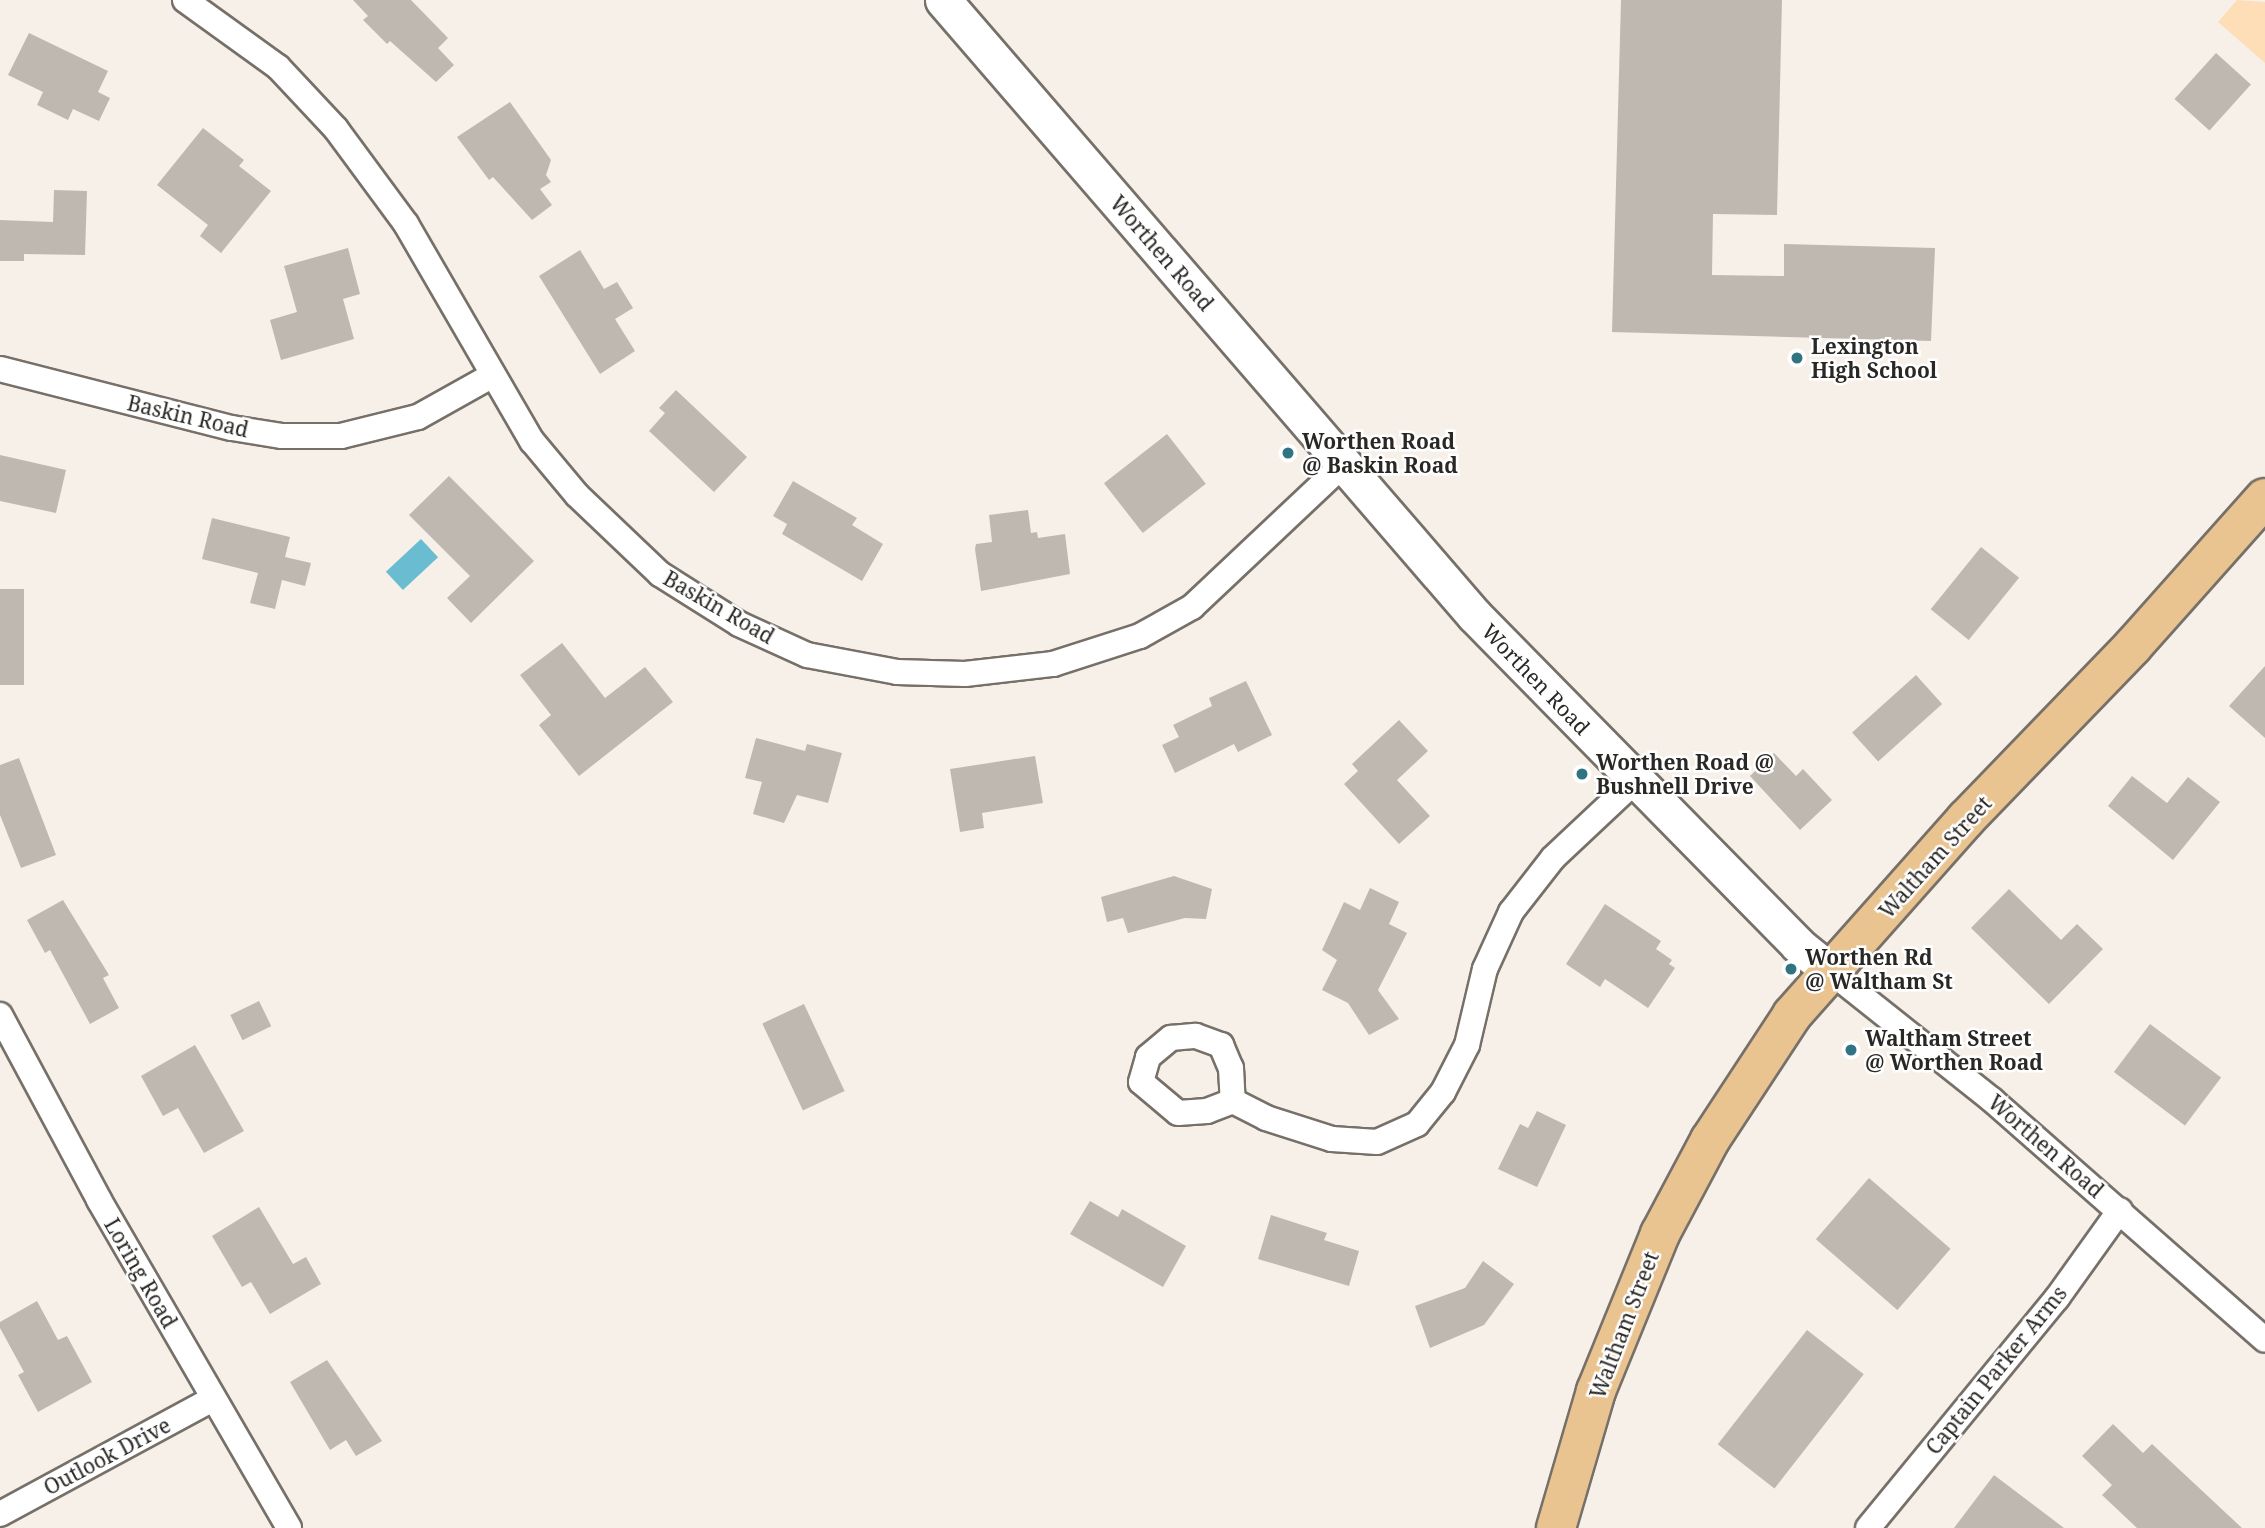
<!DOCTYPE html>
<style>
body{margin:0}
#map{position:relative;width:2265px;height:1528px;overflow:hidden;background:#f7f0e8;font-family:"Noto Serif",serif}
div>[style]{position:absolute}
.green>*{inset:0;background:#fedeb7}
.water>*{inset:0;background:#6abcd1;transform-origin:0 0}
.building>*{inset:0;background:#bfb8b1;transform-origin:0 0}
.roads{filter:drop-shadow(2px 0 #767069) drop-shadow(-2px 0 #767069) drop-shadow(0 2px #767069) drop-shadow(0 -2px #767069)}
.minor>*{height:24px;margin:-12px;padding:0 12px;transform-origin:12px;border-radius:12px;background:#fff}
.secondary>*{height:35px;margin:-17.5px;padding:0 17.5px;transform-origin:17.5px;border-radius:17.5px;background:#fff}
.primary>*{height:38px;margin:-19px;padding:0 19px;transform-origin:19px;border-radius:19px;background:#e9c490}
.dots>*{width:19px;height:19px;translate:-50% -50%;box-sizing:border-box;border:4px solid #fff;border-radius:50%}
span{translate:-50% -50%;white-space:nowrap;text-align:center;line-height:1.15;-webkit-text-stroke:5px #fff;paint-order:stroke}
.street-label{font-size:21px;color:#2a2825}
.poi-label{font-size:21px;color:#2a2825;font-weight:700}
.left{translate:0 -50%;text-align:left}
</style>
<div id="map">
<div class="green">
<i style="clip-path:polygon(2237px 0,2265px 2px,2265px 63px,2218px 22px)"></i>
</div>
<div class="water">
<i style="left:421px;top:539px;width:25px;height:48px;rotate:47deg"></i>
</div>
<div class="building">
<i style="clip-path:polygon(353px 0,411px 0,448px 38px,438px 48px,454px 65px,436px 82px,390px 41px,387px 44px,363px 20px,368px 16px)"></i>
<i style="clip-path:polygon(1621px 0,1782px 0,1777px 215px,1713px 214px,1712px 275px,1784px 276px,1784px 244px,1935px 248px,1931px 341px,1612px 332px)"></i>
<i style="clip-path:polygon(29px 33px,108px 71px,98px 92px,110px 98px,99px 121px,73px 109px,68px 120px,37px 105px,43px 92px,8px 75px)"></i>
<i style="left:2216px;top:53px;width:47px;height:62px;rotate:42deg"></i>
<i style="clip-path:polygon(510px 102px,551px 160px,546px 175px,551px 182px,540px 189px,552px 205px,532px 220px,493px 177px,489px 180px,457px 137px)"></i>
<i style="clip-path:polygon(203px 128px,244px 160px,239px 166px,271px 191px,221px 253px,200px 236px,208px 225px,157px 185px)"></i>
<i style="clip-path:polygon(54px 190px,87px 191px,85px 255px,24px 254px,24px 261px,0 261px,0 220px,53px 222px)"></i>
<i style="clip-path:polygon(348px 248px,360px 294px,343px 299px,354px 339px,281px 360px,270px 320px,297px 312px,284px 266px)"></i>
<i style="clip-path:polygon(580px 250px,604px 289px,617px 282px,633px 308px,615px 319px,635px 351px,600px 374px,539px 276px)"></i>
<i style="clip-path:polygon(676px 390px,747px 457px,714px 492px,649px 431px,665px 413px,659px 408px)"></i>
<i style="left:1167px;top:434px;width:63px;height:80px;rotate:52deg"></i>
<i style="clip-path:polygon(0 455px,66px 470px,56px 513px,0 501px)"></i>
<i style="clip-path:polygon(449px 476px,534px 561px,471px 623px,447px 598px,470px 576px,409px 515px)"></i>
<i style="clip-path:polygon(793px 481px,857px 518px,852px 525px,883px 544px,862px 581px,782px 534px,787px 524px,773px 516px)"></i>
<i style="clip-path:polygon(1028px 510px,1031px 533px,1037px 532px,1038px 538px,1065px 534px,1070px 574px,981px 591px,975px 549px,976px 544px,992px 542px,989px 515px)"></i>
<i style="clip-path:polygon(212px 518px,290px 537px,285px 557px,311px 563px,305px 586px,282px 580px,275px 609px,250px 603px,258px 573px,202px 559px)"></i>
<i style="left:1981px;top:547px;width:49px;height:80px;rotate:39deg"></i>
<i style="left:0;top:589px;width:24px;height:96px"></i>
<i style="clip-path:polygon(562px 643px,605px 698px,645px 667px,673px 702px,579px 776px,539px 725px,551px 715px,520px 675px)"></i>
<i style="clip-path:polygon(2265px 666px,2265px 738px,2229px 706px)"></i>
<i style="left:1916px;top:675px;width:39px;height:86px;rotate:48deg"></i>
<i style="clip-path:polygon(1246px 681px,1272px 735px,1238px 752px,1234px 744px,1175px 773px,1162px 745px,1179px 737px,1173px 725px,1212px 706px,1209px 698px)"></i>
<i style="clip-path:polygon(1399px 720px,1428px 751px,1397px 780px,1430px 816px,1399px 844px,1344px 784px,1358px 771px,1352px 764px)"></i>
<i style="clip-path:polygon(756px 738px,805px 751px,807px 744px,842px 753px,828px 803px,797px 795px,784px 823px,753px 814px,762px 782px,745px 778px)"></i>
<i style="clip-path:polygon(1774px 753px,1796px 776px,1803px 769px,1832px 800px,1800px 830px,1750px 776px)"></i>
<i style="clip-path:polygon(1035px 756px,1043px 803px,982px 813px,984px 828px,960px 832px,950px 769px)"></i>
<i style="clip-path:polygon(19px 758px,56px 855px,21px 868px,0 815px,0 765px)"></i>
<i style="clip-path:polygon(2132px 776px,2167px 803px,2188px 777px,2220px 802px,2173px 860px,2108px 806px)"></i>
<i style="clip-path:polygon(1174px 876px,1212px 889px,1206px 919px,1185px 918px,1128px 933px,1123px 918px,1107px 922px,1101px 897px)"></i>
<i style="clip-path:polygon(1370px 888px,1399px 902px,1389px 924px,1407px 933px,1378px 990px,1399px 1019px,1369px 1035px,1348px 1003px,1322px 990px,1337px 960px,1322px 950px,1344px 902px,1360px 910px)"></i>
<i style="clip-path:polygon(2009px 889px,2061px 940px,2077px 924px,2103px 949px,2049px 1004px,1971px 928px)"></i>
<i style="clip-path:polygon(63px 900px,109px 975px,103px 978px,119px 1008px,90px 1024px,50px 950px,45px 953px,27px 920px)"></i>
<i style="clip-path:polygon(1605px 904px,1661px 941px,1656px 949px,1672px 960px,1669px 964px,1675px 968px,1648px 1008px,1605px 979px,1600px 987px,1566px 964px)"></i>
<i style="left:259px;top:1001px;width:28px;height:32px;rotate:64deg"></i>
<i style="left:804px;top:1004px;width:96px;height:46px;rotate:65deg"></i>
<i style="left:2150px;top:1024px;width:89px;height:60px;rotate:37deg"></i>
<i style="clip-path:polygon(195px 1045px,244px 1131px,204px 1153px,178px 1108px,163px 1116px,141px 1076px)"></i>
<i style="clip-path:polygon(1537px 1111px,1566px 1125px,1537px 1187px,1498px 1169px,1520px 1124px,1528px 1128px)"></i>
<i style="left:1869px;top:1178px;width:108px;height:81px;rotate:41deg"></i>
<i style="clip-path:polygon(1090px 1201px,1118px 1217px,1122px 1209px,1186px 1246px,1163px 1287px,1070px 1234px)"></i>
<i style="clip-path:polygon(259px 1207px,293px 1264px,306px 1257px,321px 1284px,270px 1314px,251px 1282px,242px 1287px,212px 1236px)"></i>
<i style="clip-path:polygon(1271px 1215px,1327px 1233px,1324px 1240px,1359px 1251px,1349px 1286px,1258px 1259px)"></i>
<i style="clip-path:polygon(1483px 1261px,1514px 1284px,1484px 1325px,1430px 1348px,1415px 1306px,1465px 1288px)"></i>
<i style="clip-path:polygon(37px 1301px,58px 1340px,67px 1336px,92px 1382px,38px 1412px,18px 1375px,24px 1372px,0 1328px,0 1322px)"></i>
<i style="left:1807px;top:1330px;width:72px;height:145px;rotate:38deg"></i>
<i style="clip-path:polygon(327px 1360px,382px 1441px,356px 1456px,346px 1440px,330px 1450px,290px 1382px)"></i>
<i style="clip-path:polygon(2113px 1424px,2143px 1453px,2152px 1444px,2242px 1528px,2137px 1528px,2102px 1495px,2112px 1485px,2082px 1456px)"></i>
<i style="clip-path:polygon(1994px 1475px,2064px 1528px,1954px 1528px)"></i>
</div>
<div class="roads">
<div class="minor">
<i style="left:185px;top:0;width:115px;rotate:35.8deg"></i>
<i style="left:278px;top:67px;width:85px;rotate:46.9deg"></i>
<i style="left:336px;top:129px;width:118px;rotate:53.6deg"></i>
<i style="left:406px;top:224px;width:251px;rotate:59.9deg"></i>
<i style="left:532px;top:441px;width:70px;rotate:50.2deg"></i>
<i style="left:577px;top:495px;width:115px;rotate:43.6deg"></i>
<i style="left:660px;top:574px;width:93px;rotate:32.3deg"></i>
<i style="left:739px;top:624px;width:75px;rotate:24.5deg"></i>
<i style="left:807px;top:655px;width:92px;rotate:10.7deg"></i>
<i style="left:897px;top:672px;width:68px;rotate:1.7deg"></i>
<i style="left:965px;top:674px;width:89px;rotate:-6.5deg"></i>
<i style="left:1053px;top:664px;width:91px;rotate:-17.8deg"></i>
<i style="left:1140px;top:636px;width:60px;rotate:-29.1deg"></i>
<i style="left:1192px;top:607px;width:209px;rotate:-43.3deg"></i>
<i style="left:0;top:369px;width:239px;rotate:14.3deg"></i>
<i style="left:232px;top:428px;width:51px;rotate:9.1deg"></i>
<i style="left:282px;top:436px;width:59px"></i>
<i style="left:341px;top:436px;width:79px;rotate:-13.9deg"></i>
<i style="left:418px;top:417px;width:86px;rotate:-29.2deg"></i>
<i style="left:1830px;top:971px;width:207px;rotate:38.5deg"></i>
<i style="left:1992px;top:1100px;width:363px;rotate:41.3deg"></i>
<i style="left:0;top:1015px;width:210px;rotate:61.8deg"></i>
<i style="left:99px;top:1200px;width:379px;rotate:59.9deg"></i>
<i style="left:1233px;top:1101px;width:28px;rotate:159deg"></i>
<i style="left:1207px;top:1111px;width:29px;rotate:176deg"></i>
<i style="left:1178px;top:1113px;width:48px;rotate:-140deg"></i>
<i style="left:1141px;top:1082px;width:26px;rotate:-74deg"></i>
<i style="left:1148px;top:1057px;width:30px;rotate:-40deg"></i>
<i style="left:1171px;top:1038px;width:25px;rotate:-5deg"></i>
<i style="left:1196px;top:1036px;width:27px;rotate:20deg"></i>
<i style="left:1221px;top:1045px;width:25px;rotate:67deg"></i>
<i style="left:1231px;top:1068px;width:33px;rotate:87deg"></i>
<i style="left:1233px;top:1101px;width:37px;rotate:27deg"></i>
<i style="left:1266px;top:1118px;width:69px;rotate:17.7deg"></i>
<i style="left:1332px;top:1139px;width:45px;rotate:3.8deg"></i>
<i style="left:1377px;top:1142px;width:44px;rotate:-24.2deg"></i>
<i style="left:1417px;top:1124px;width:41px;rotate:-50.9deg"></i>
<i style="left:1443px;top:1092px;width:53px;rotate:-62.9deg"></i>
<i style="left:1467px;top:1045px;width:78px;rotate:-76.7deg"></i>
<i style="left:1485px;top:969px;width:63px;rotate:-65.5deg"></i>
<i style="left:1511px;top:912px;width:68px;rotate:-52.1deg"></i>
<i style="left:1553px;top:858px;width:114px;rotate:-43.2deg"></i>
<i style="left:0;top:1514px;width:242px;rotate:-28.4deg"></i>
<i style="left:1868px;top:1528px;width:298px;rotate:-50.6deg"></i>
<i style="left:2057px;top:1298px;width:108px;rotate:-54.4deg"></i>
</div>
<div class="secondary">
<i style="left:943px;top:0;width:813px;rotate:49.19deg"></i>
<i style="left:1474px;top:615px;width:462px;rotate:45.5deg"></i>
<i style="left:1798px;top:945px;width:41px;rotate:39.1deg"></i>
</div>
<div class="primary">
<i style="left:1556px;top:1528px;width:143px;rotate:-73.7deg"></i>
<i style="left:1596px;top:1391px;width:170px;rotate:-67.8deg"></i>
<i style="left:1660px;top:1234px;width:106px;rotate:-62deg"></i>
<i style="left:1710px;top:1140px;width:149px;rotate:-56.7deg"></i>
<i style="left:1792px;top:1015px;width:262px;rotate:-48.4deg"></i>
<i style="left:1966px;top:819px;width:240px;rotate:-46deg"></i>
<i style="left:2133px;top:646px;width:198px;rotate:-48.3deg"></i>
</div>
</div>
<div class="dots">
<i style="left:1797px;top:358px;background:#307484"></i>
<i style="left:1288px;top:453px;background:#307484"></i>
<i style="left:1582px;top:774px;background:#307484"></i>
<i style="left:1791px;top:969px;background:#307484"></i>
<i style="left:1851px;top:1050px;background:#307484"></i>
</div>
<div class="street-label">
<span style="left:1162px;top:253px;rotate:49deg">Worthen Road</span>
<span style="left:188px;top:416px;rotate:13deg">Baskin Road</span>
<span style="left:719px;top:607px;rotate:30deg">Baskin Road</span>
<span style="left:1536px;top:679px;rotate:46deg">Worthen Road</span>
<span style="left:1935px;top:857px;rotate:-48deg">Waltham Street</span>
<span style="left:2046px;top:1146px;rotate:41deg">Worthen Road</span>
<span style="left:141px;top:1273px;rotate:60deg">Loring Road</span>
<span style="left:1624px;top:1325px;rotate:-69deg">Waltham Street</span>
<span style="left:1996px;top:1370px;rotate:-51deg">Captain Parker Arms</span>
<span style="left:107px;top:1456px;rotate:-28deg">Outlook Drive</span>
</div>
<div class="poi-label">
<span class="left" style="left:1811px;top:358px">Lexington<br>High School</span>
<span class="left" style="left:1302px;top:453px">Worthen Road<br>@ Baskin Road</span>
<span class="left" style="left:1596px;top:774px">Worthen Road @<br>Bushnell Drive</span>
<span class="left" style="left:1805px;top:969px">Worthen Rd<br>@ Waltham St</span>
<span class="left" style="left:1865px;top:1050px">Waltham Street<br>@ Worthen Road</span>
</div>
</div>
